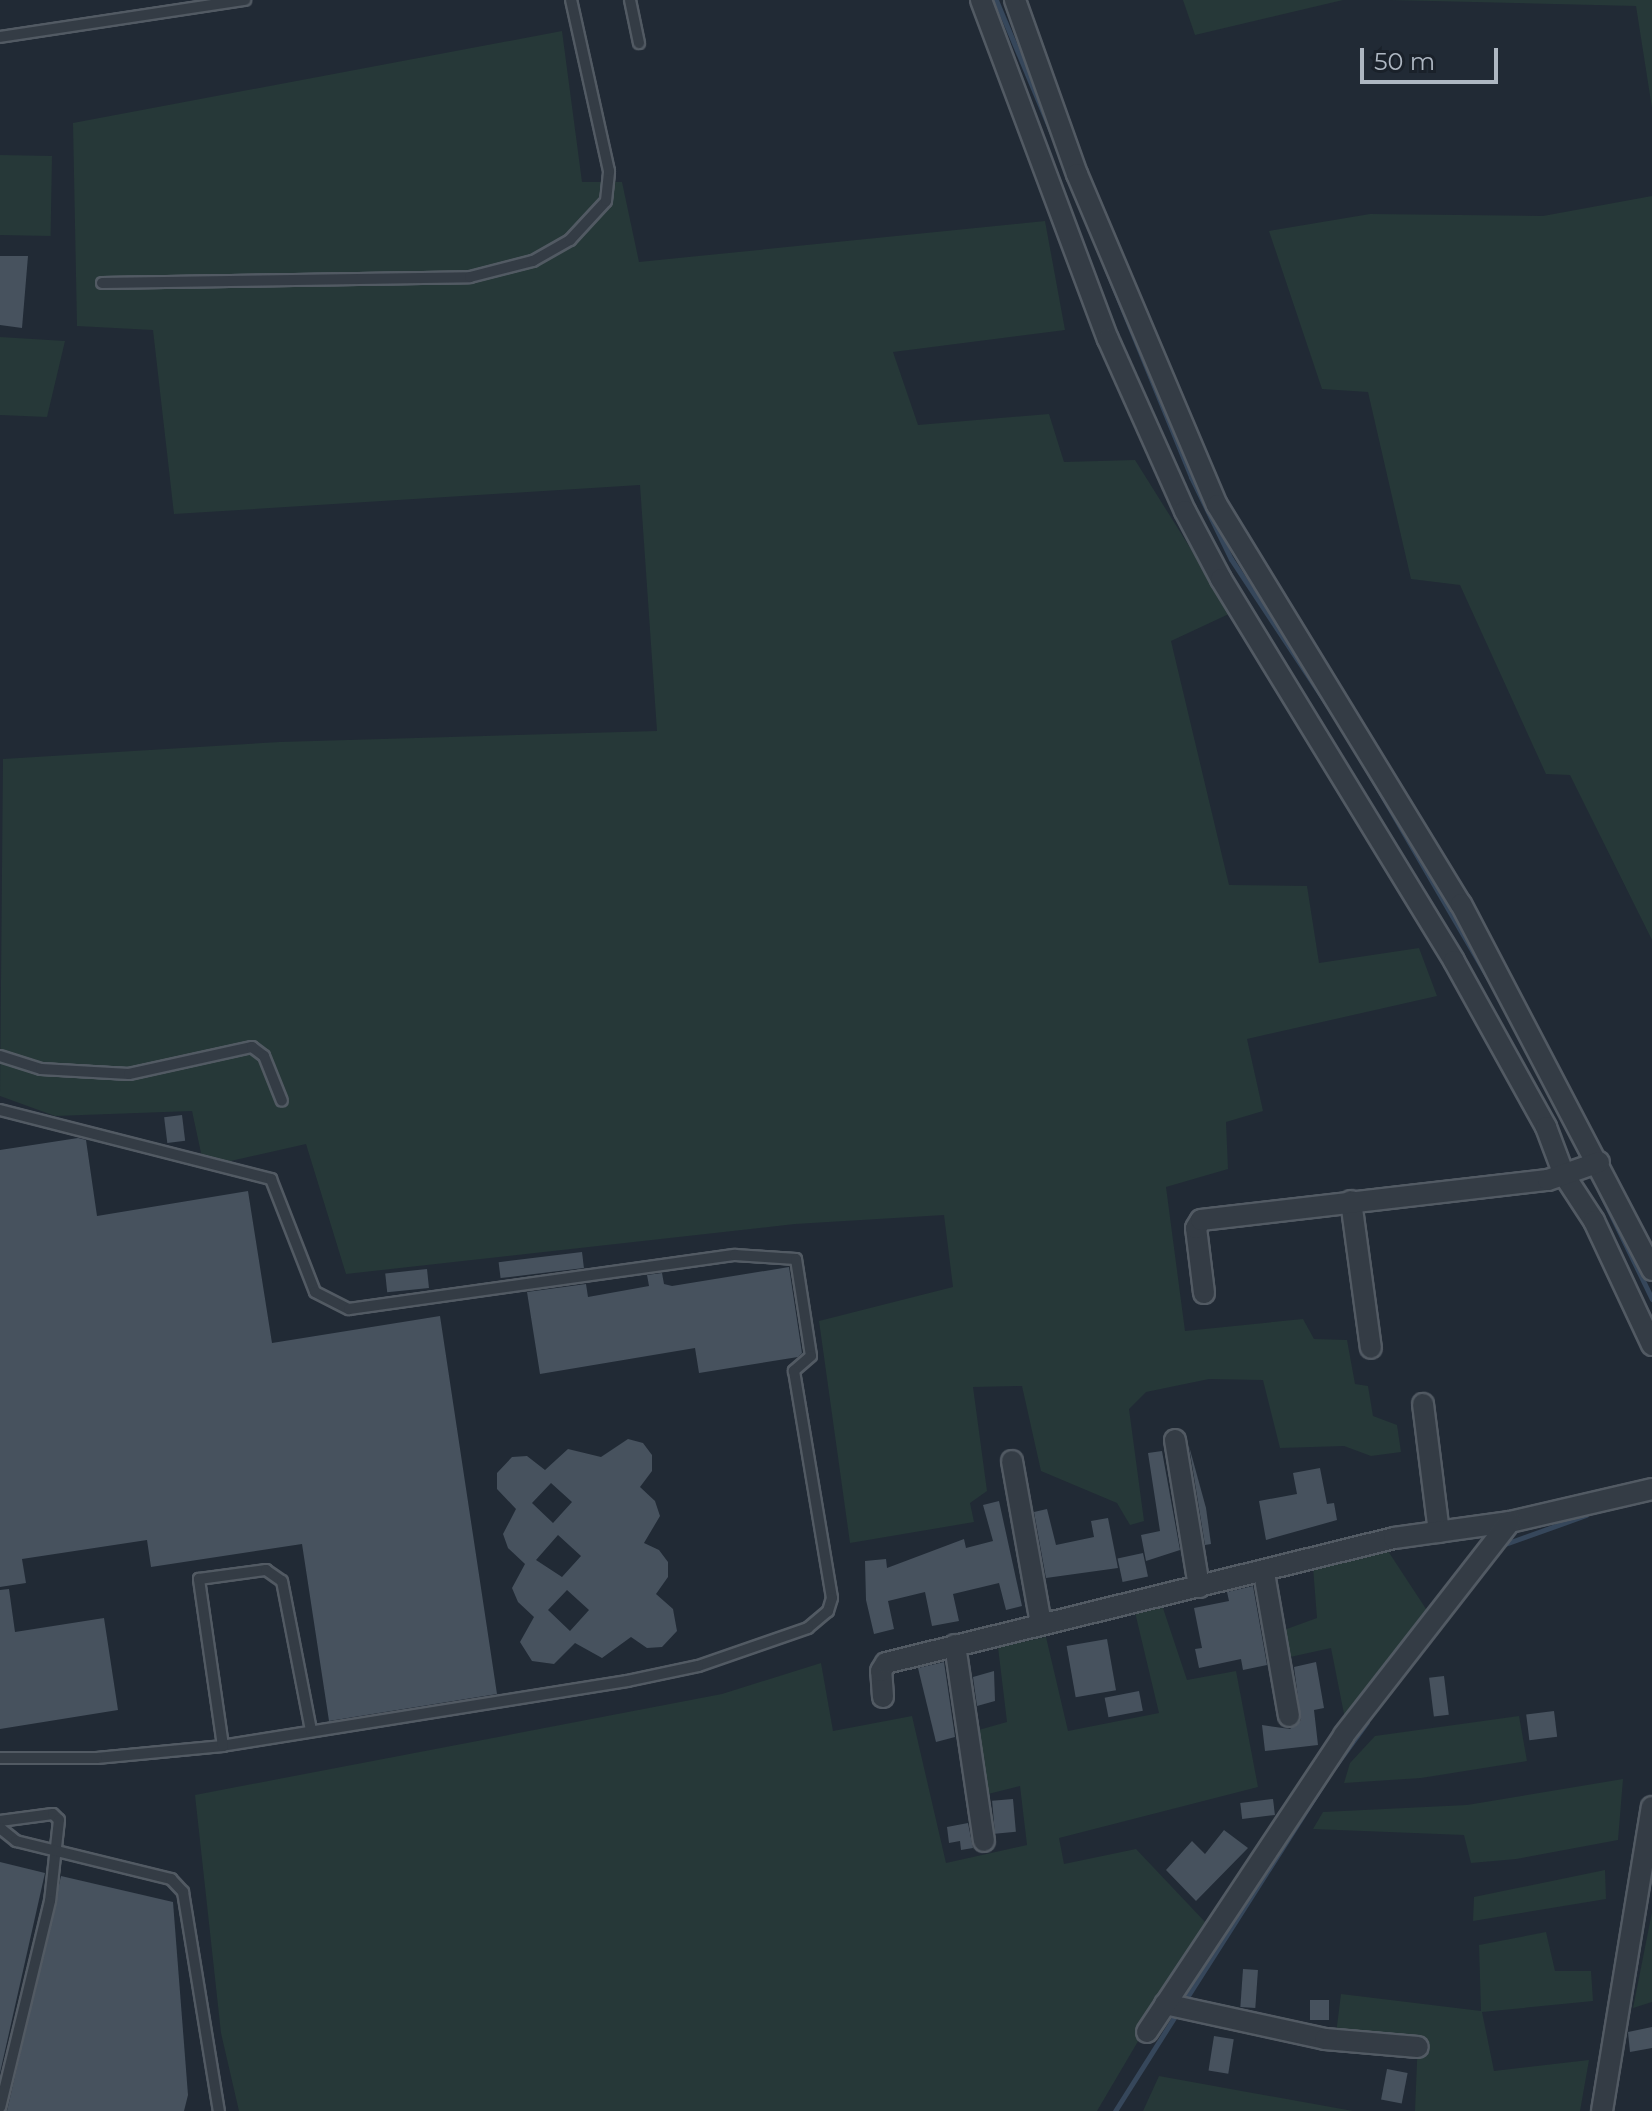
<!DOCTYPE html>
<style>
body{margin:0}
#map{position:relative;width:1652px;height:2111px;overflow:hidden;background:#212a35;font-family:Montserrat,sans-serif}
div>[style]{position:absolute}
.green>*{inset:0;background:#263838;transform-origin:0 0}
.stream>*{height:5px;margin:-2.5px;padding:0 2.5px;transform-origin:2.5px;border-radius:2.5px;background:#36475b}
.building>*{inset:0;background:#47525e;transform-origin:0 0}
.roads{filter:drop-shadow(2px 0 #525a63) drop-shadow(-2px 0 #525a63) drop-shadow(0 2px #525a63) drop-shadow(0 -2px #525a63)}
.service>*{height:10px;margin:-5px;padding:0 5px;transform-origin:5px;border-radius:5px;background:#343c45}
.minor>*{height:20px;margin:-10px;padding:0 10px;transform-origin:10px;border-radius:10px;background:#343c45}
span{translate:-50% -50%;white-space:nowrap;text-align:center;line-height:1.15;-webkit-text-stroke:6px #1a212a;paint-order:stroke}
.scale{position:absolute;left:1360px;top:48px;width:138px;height:36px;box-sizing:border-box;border:4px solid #aeb7c2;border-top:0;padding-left:10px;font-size:24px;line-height:28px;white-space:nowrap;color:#aeb7c2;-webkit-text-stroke:6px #1a212a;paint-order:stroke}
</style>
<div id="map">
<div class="green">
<i style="clip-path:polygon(1183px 0,1343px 0,1195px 35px)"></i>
<i style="clip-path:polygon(1389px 0,1652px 0,1652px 108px,1636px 6px)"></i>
<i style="clip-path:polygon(562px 31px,582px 182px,622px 182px,639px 262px,1045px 221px,1065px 330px,893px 352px,918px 425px,1049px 414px,1064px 462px,1135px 460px,1231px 613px,1171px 641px,1229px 885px,1307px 886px,1319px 963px,1419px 948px,1437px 996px,1247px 1039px,1263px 1111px,1226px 1122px,1228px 1169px,1166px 1187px,1185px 1331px,1303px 1319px,1314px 1339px,1347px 1340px,1355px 1384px,1368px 1386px,1373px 1416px,1397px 1425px,1401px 1452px,1371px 1456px,1344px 1446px,1280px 1448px,1263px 1380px,1209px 1379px,1146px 1392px,1129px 1409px,1144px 1521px,1130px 1525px,1117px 1503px,1041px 1471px,1022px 1386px,973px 1387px,987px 1491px,970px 1503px,974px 1522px,850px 1543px,819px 1321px,953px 1287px,944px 1215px,795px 1224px,346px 1274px,306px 1144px,204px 1167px,192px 1111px,55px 1116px,0 1096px,3px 759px,280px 742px,657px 731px,640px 485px,174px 514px,153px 330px,77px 326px,73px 123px)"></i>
<i style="left:0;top:155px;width:52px;height:80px;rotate:1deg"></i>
<i style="clip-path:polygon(1652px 196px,1652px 940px,1570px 775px,1546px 774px,1460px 585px,1411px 579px,1368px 392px,1322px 389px,1269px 231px,1370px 214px,1543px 216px)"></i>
<i style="clip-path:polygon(0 337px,65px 341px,47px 417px,0 415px)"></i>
<i style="clip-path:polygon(1386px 1548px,1428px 1612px,1345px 1719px,1331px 1648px,1290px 1657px,1284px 1630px,1317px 1618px,1313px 1567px)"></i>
<i style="clip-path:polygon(1161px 1602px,1187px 1680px,1236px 1671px,1258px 1787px,1059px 1838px,1064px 1864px,1136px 1849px,1207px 1924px,1097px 2111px,239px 2111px,221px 2033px,195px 1795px,722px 1694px,821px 1663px,833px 1731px,912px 1716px,946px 1863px,1027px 1845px,1020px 1786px,984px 1795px,975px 1731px,1007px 1722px,998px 1647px,1046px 1637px,1068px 1731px,1159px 1713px,1134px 1608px)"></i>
<i style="clip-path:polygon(1519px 1716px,1527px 1761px,1421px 1778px,1344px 1783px,1350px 1763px,1375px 1736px)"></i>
<i style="clip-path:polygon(1623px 1779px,1618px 1840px,1516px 1859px,1471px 1863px,1464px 1835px,1313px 1829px,1323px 1812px,1467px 1805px)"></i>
<i style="clip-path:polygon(1605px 1870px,1606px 1899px,1473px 1921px,1474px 1897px)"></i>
<i style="clip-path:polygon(1652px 1912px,1652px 2002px,1633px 2008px)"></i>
<i style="clip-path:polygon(1546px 1932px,1555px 1971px,1591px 1971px,1593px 2001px,1482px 2012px,1494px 2071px,1589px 2060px,1580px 2111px,1415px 2111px,1418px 2038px,1336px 2034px,1341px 1994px,1481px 2011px,1479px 1945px)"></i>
<i style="clip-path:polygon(1159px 2076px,1353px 2111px,1143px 2111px)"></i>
</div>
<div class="stream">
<i style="left:996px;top:0;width:158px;rotate:67.3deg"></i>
<i style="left:1105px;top:266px;width:228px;rotate:67.8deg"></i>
<i style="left:1191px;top:477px;width:91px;rotate:64deg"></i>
<i style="left:1231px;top:559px;width:187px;rotate:56.6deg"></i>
<i style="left:1352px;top:744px;width:290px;rotate:59.8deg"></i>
<i style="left:1600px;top:1192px;width:119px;rotate:64.1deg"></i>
<i style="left:1505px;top:1544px;width:86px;rotate:-19.7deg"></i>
<i style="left:1335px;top:1766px;width:54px;rotate:-54deg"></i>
<i style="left:1184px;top:2002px;width:259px;rotate:-57.5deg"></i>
<i style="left:1115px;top:2111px;width:116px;rotate:-57.7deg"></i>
</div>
<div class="building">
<i style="clip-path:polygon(0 256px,28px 256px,22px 328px,0 325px)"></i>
<i style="left:182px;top:1115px;width:26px;height:18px;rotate:83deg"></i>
<i style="clip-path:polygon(78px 1138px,86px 1140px,97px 1216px,248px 1191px,272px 1343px,440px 1316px,497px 1694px,329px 1721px,302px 1544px,151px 1567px,147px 1540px,22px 1559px,26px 1583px,0 1587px,0 1150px)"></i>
<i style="left:582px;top:1252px;width:16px;height:84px;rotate:83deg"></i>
<i style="clip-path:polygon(789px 1267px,802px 1353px,798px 1357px,699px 1373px,695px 1348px,540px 1374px,527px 1292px,586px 1284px,588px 1297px,649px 1286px,647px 1275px,662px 1273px,664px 1284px,672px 1286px)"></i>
<i style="left:427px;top:1269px;width:19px;height:42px;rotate:84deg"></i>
<i style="clip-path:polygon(evenodd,628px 1439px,643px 1443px,652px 1455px,652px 1471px,640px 1487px,655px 1501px,660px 1516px,644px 1543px,659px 1550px,668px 1562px,668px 1577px,656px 1594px,673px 1609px,677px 1631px,662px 1647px,647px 1648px,631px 1637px,602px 1658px,575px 1643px,554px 1664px,532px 1661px,520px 1642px,534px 1617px,518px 1602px,512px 1588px,525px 1564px,508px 1548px,503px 1534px,516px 1509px,497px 1489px,497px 1473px,512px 1457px,527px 1456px,545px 1470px,568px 1449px,601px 1457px,628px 1439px,551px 1483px,572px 1502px,553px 1523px,532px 1503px,551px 1483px,628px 1439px,558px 1535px,581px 1556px,562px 1577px,536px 1560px,558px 1535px,628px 1439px,567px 1590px,589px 1610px,570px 1631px,548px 1610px,567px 1590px)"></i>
<i style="clip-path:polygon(1189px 1446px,1206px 1508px,1211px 1544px,1205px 1545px)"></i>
<i style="clip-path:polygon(1162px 1451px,1180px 1550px,1146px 1561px,1141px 1535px,1160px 1531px,1148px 1453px)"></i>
<i style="clip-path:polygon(1320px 1468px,1327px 1504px,1334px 1503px,1337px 1520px,1266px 1540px,1259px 1501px,1297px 1494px,1293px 1473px)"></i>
<i style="clip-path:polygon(999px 1501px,1022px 1606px,1006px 1610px,999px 1583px,953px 1594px,959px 1621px,932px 1626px,925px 1592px,888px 1601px,894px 1629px,874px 1634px,866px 1600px,865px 1561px,886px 1559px,887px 1568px,964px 1539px,966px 1548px,993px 1541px,983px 1505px)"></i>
<i style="clip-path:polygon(1047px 1509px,1056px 1545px,1094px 1537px,1091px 1521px,1108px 1518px,1118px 1568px,1046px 1578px,1034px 1512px)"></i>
<i style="left:1143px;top:1553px;width:24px;height:26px;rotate:78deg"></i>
<i style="clip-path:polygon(1253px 1586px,1267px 1665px,1243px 1670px,1241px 1659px,1199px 1668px,1195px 1649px,1202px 1648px,1194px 1608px,1229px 1601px,1227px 1592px)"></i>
<i style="clip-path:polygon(9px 1589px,15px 1632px,104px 1618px,118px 1710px,0 1729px,0 1590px)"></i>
<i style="left:1107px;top:1639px;width:52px;height:41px;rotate:80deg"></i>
<i style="clip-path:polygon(944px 1662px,955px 1737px,936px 1742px,918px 1668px)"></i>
<i style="clip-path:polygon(1316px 1662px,1324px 1708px,1314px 1710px,1318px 1745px,1265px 1751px,1262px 1725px,1290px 1729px,1301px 1720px,1294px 1667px)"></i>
<i style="clip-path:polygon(994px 1671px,995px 1701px,977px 1706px,973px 1677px)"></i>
<i style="left:1444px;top:1676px;width:39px;height:15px;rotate:83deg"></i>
<i style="left:1139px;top:1691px;width:20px;height:35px;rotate:79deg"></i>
<i style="left:1554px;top:1711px;width:26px;height:28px;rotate:83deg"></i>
<i style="left:1013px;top:1799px;width:33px;height:21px;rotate:85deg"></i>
<i style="left:1273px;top:1799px;width:16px;height:33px;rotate:83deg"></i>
<i style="clip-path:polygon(968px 1823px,973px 1848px,961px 1850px,960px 1841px,949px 1843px,947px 1827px)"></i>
<i style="clip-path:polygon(1224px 1830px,1248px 1848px,1196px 1901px,1166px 1870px,1192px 1841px,1205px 1854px)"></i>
<i style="clip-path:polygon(0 1862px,45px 1873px,0 2073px)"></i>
<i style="clip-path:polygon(61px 1876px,173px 1902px,188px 2095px,184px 2111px,7px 2111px)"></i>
<i style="left:1243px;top:1969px;width:15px;height:38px;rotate:4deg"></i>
<i style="left:1310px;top:2000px;width:19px;height:20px"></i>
<i style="clip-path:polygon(1652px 2027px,1652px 2048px,1630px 2052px,1628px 2032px)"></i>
<i style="left:1214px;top:2036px;width:20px;height:35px;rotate:9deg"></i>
<i style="left:1387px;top:2069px;width:21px;height:31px;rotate:11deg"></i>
</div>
<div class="roads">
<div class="service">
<i style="left:630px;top:0;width:44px;rotate:78.2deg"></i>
<i style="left:0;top:37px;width:248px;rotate:-8.6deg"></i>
<i style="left:102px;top:283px;width:368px;rotate:-0.9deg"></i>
<i style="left:470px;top:277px;width:65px;rotate:-14.3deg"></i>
<i style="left:533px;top:261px;width:43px;rotate:-29.6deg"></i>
<i style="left:570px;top:240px;width:53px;rotate:-47.3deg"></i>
<i style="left:606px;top:201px;width:30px;rotate:-84deg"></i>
<i style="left:609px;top:171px;width:175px;rotate:-102.5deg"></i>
<i style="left:0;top:1056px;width:43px;rotate:17.6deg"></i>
<i style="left:41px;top:1069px;width:88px;rotate:3.3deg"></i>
<i style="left:129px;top:1074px;width:126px;rotate:-12.4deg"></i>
<i style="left:252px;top:1047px;width:15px;rotate:37deg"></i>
<i style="left:264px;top:1056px;width:48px;rotate:68.2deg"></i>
<i style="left:0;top:1110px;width:280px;rotate:14.3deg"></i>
<i style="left:271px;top:1179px;width:121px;rotate:68.7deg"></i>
<i style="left:315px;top:1292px;width:38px;rotate:27deg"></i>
<i style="left:349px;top:1309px;width:390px;rotate:-8deg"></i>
<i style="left:735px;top:1255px;width:61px;rotate:3.8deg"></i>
<i style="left:796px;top:1259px;width:98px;rotate:81.2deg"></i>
<i style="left:811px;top:1356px;width:23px;rotate:139deg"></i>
<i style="left:794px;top:1371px;width:230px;rotate:80.5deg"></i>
<i style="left:832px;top:1598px;width:14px;rotate:107deg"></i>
<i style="left:828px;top:1611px;width:26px;rotate:140deg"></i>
<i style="left:808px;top:1628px;width:116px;rotate:160.9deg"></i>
<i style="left:698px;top:1666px;width:73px;rotate:168.1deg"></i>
<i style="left:627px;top:1681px;width:409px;rotate:170.9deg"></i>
<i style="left:223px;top:1746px;width:127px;rotate:174.6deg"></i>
<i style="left:97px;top:1758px;width:97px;rotate:180deg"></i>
<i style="left:223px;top:1746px;width:169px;rotate:-98.2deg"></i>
<i style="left:199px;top:1579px;width:68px;rotate:-7.7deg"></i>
<i style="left:266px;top:1570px;width:19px;rotate:35deg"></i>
<i style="left:282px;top:1581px;width:152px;rotate:79deg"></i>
<i style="left:0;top:1821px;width:53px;rotate:-7.5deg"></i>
<i style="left:53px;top:1814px;width:8px;rotate:45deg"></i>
<i style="left:59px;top:1820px;width:81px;rotate:96.3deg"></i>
<i style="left:50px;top:1901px;width:212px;rotate:103.6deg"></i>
<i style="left:0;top:1828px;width:21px;rotate:39deg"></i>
<i style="left:16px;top:1841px;width:160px;rotate:13.8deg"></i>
<i style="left:171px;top:1879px;width:18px;rotate:47deg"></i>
<i style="left:183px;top:1892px;width:222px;rotate:80.7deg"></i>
</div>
<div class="minor">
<i style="left:981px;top:0;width:362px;rotate:69.5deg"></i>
<i style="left:1108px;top:339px;width:188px;rotate:65.9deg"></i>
<i style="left:1185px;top:511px;width:77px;rotate:62.1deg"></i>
<i style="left:1221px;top:579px;width:447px;rotate:58.6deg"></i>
<i style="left:1454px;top:961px;width:190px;rotate:61deg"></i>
<i style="left:1546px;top:1127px;width:51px;rotate:69.4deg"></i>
<i style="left:1564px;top:1175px;width:55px;rotate:56.9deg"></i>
<i style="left:1594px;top:1221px;width:137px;rotate:64.9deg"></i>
<i style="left:1015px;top:0;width:185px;rotate:70.4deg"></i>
<i style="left:1077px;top:174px;width:359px;rotate:67.1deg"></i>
<i style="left:1217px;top:505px;width:468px;rotate:58.6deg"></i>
<i style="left:1461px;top:904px;width:413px;rotate:62.4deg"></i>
<i style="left:1351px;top:1201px;width:148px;rotate:82.3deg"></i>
<i style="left:1204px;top:1293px;width:65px;rotate:-97deg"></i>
<i style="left:1196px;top:1228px;width:9px;rotate:-58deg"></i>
<i style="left:1201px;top:1220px;width:349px;rotate:-6.6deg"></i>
<i style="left:1548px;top:1180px;width:54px;rotate:-19.4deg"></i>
<i style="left:1423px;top:1404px;width:129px;rotate:82.9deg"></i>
<i style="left:1175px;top:1440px;width:149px;rotate:80.7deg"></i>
<i style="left:1012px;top:1461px;width:166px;rotate:79.9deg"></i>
<i style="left:1264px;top:1573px;width:145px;rotate:80.1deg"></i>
<i style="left:955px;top:1645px;width:198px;rotate:81.6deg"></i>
<i style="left:883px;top:1697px;width:26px;rotate:-94deg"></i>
<i style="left:881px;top:1671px;width:9px;rotate:-58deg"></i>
<i style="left:886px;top:1663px;width:523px;rotate:-13.82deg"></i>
<i style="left:1394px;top:1538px;width:117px;rotate:-7.9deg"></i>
<i style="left:1510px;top:1522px;width:146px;rotate:-13.1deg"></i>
<i style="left:1165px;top:2004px;width:164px;rotate:12.3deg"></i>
<i style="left:1325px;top:2039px;width:93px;rotate:4.9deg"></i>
<i style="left:1147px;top:2032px;width:356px;rotate:-56.4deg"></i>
<i style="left:1344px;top:1735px;width:270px;rotate:-52.1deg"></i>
<i style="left:1602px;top:2111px;width:308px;rotate:-80.7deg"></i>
</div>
</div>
<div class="scale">50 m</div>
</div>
